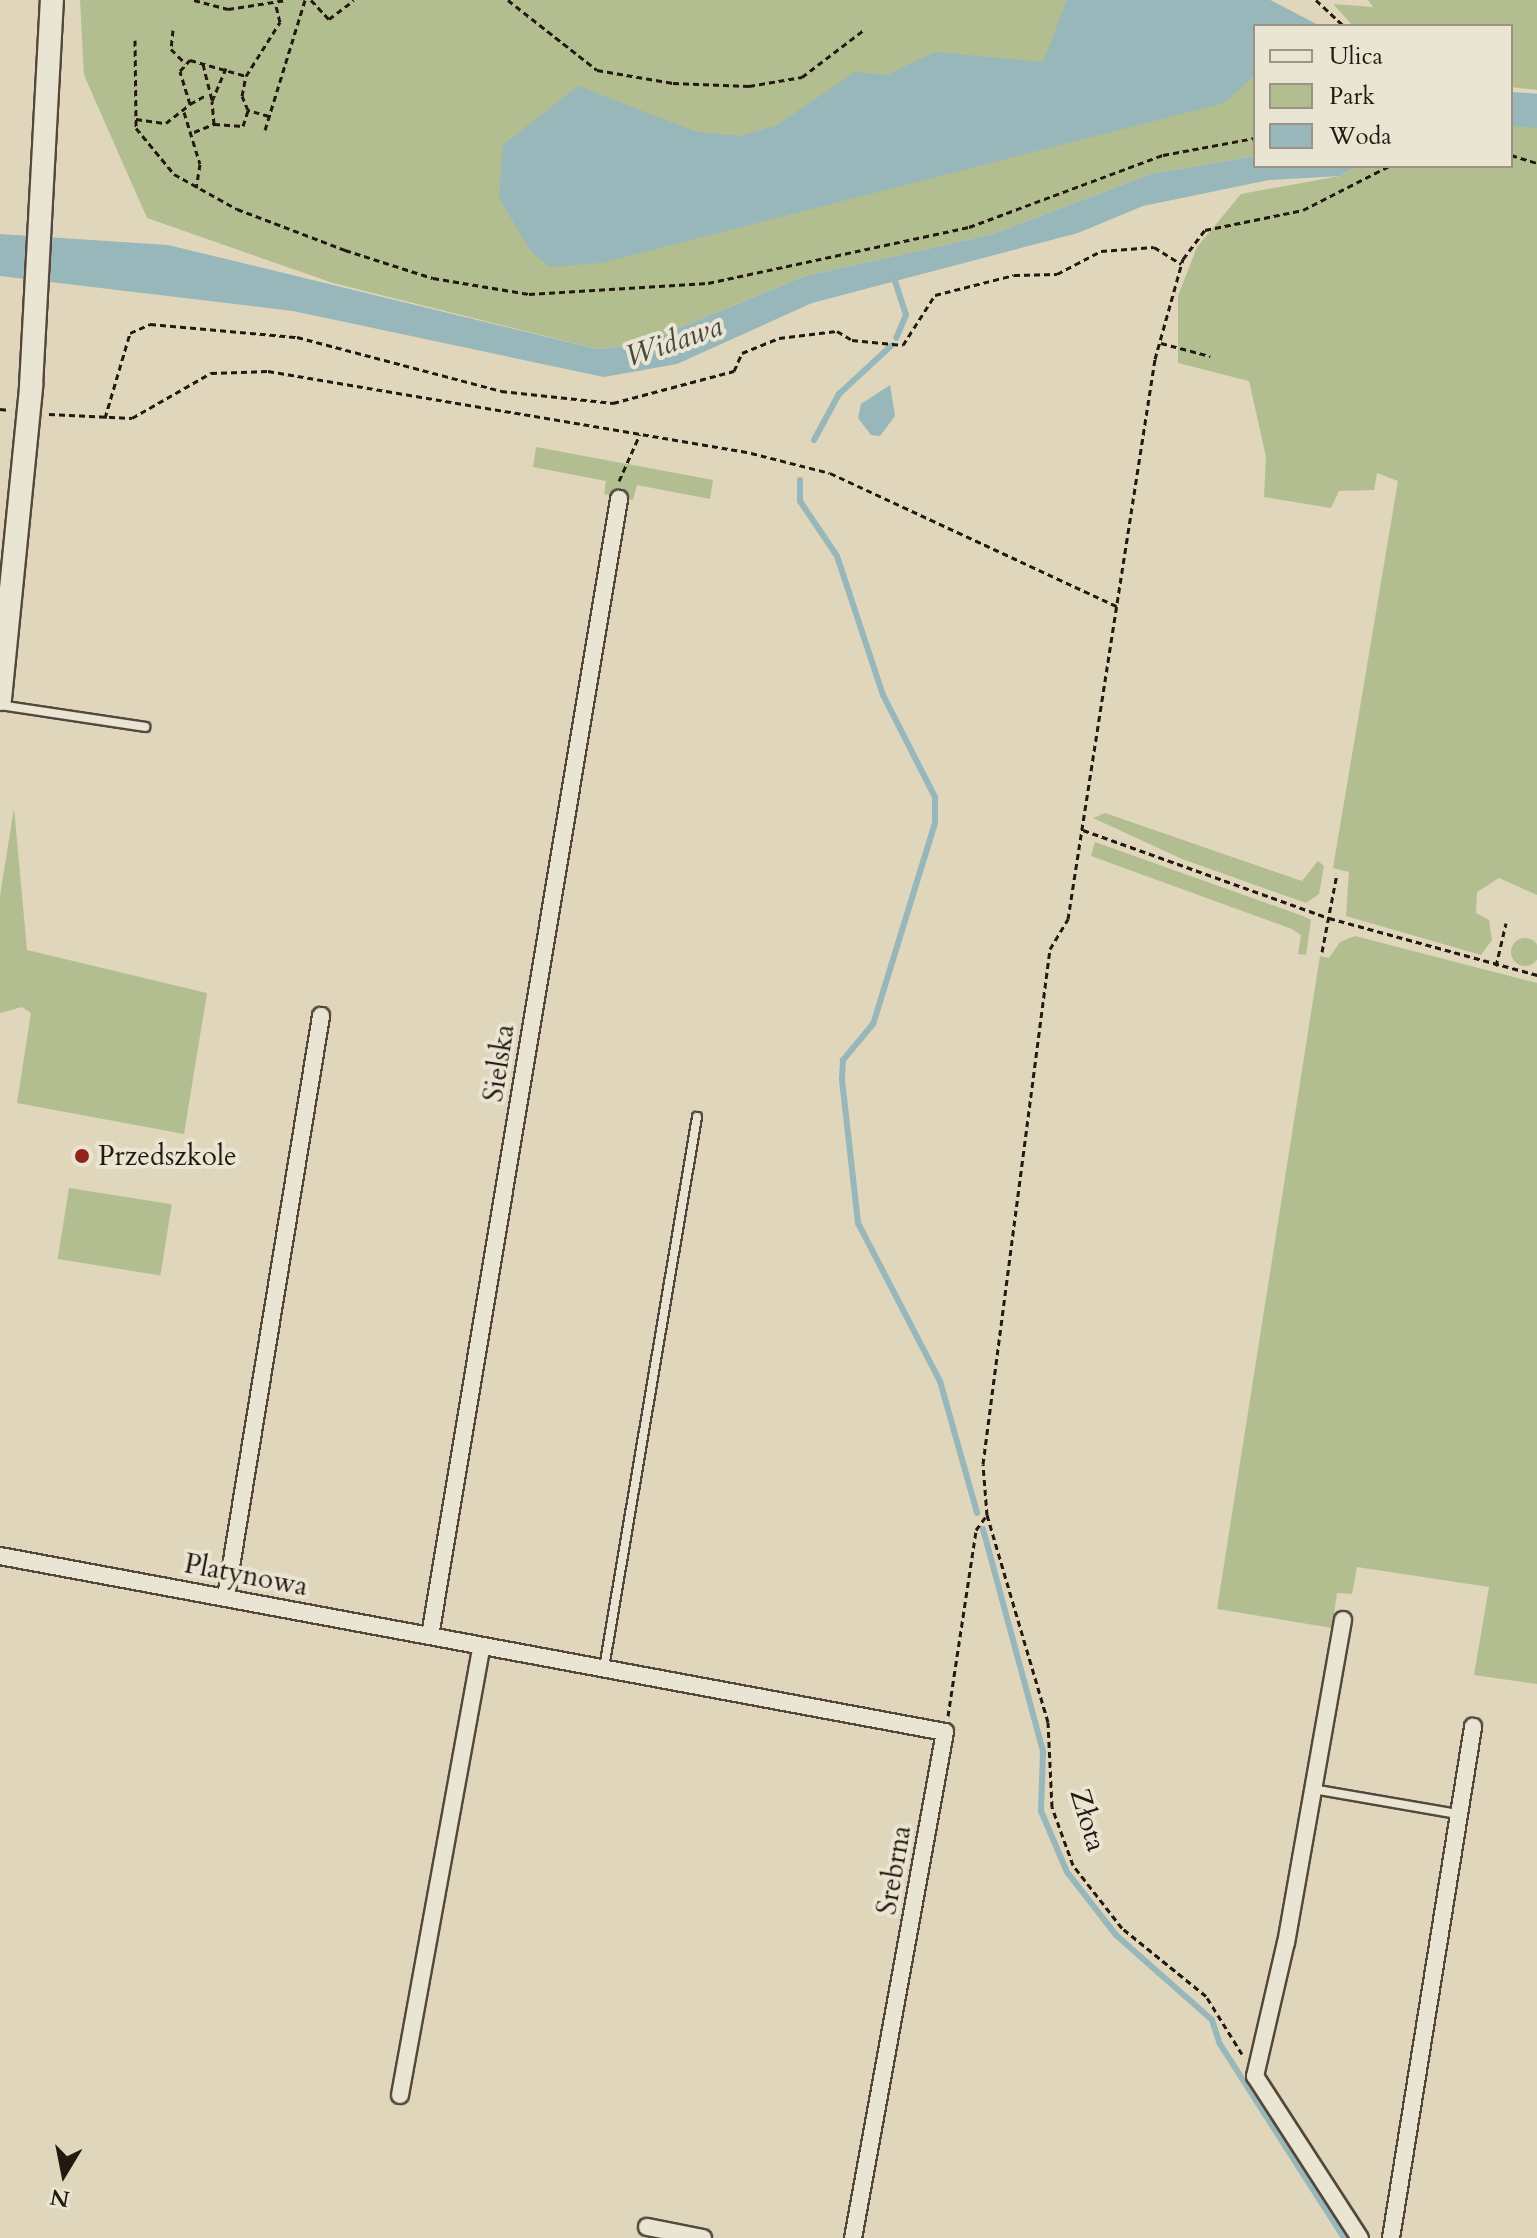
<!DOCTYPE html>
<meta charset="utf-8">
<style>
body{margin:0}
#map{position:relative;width:1537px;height:2238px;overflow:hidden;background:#dfd6bc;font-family:Cardo,serif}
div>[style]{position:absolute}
.green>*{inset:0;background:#b2be90;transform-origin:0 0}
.round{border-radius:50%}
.water>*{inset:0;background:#97b7ba}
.stream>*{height:6px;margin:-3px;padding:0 3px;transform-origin:3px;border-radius:3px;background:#97b7ba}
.river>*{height:34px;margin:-17px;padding:0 17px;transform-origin:17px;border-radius:17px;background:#97b7ba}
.path>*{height:3px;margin-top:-1.5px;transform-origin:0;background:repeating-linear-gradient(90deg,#241910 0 6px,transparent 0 10px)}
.roads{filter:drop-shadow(2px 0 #53483b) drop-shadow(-2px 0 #53483b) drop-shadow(0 2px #53483b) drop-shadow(0 -2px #53483b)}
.lane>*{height:8px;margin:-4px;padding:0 4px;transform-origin:4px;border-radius:4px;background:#eae4d3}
.street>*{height:16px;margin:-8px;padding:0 8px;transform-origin:8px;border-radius:8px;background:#eae4d3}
.secondary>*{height:22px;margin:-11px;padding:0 11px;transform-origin:11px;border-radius:11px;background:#eae4d3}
.dots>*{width:22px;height:22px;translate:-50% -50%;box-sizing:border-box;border:4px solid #eae4d3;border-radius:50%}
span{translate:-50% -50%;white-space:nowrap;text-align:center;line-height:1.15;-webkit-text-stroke:8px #eae4d3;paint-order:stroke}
.street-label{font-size:28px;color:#241910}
.poi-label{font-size:28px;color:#241910}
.left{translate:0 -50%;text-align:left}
.water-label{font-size:30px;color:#464843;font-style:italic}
.legend{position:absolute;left:1253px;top:24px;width:260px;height:144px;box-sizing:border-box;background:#eae4d3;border:2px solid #9b9385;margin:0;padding:10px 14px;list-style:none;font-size:24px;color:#241910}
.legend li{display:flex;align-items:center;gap:16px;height:40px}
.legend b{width:40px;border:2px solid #9b9385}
.north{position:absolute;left:24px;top:2134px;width:80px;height:80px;-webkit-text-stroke:6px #eae4d3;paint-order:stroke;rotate:190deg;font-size:22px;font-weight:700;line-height:32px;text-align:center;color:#241910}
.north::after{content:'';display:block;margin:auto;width:28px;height:36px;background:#241910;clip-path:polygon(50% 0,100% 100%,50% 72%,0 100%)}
</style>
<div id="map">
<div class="green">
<i style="clip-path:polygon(80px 0,1270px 0,1320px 26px,1255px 26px,1255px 156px,1151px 174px,990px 235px,805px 276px,635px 346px,597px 349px,333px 283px,147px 218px,84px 75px)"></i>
<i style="clip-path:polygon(1368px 0,1537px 0,1537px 90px,1511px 87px,1511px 26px,1353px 26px,1333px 4px,1373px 7px)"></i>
<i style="clip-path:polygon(1511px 123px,1537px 126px,1537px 895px,1499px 878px,1477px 892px,1476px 913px,1489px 920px,1492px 940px,1481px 955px,1346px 916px,1349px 872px,1333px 868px,1398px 481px,1377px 473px,1374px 490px,1339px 491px,1331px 508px,1264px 497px,1266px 457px,1249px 381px,1178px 363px,1178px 296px,1197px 247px,1241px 194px,1340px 176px,1357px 166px,1511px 166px)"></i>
<i style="clip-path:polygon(536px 447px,713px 480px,710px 499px,637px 485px,633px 500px,604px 494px,606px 481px,533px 467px)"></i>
<i style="clip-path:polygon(14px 808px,27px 950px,207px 993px,184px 1134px,17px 1103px,31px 1013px,22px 1007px,0 1013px,0 896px)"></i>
<i style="clip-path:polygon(1105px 813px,1302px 881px,1318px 861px,1324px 866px,1319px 894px,1306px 903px,1182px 859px,1093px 818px)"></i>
<i style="clip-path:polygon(1095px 842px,1303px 916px,1311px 920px,1306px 955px,1298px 954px,1301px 935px,1292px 929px,1091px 856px)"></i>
<i style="clip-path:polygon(1355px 936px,1537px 983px,1537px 1684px,1474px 1675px,1489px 1587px,1357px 1567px,1352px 1594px,1337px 1593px,1332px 1628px,1217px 1609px,1320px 956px,1329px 958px,1340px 942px)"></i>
<i class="round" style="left:1511px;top:938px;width:28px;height:28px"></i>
<i style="left:69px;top:1188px;width:104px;height:72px;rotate:9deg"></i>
</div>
<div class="water">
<i style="clip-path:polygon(1067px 0,1270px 0,1320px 26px,1255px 26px,1255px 75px,1224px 103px,601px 263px,549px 267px,530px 250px,499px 198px,503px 145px,578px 86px,697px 132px,741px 136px,777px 125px,855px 72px,887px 75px,935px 52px,1043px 62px)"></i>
<i style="clip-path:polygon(1255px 156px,1255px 166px,1357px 166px,1340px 176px,1269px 180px,1143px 206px,1078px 233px,812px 303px,677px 364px,604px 377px,293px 311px,0 276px,0 234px,168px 245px,597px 349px,635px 346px,805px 276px,990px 235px,1151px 174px)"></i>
<i style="clip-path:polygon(890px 385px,895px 416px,880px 436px,871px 435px,858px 418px,861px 404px)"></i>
</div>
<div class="stream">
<i style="left:893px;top:275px;width:42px;rotate:72deg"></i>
<i style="left:906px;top:315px;width:25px;rotate:113deg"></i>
<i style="left:814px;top:440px;width:52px;rotate:-61.5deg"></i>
<i style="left:839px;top:394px;width:72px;rotate:-42.8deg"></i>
<i style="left:800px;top:480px;width:21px;rotate:90deg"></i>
<i style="left:800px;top:501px;width:66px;rotate:56.1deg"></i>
<i style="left:837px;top:556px;width:146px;rotate:71.7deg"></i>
<i style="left:883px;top:695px;width:114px;rotate:63deg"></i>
<i style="left:935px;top:797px;width:26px;rotate:90deg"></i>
<i style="left:935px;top:823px;width:210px;rotate:107.1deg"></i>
<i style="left:873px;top:1024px;width:47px;rotate:129.8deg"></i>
<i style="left:843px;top:1060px;width:20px;rotate:93deg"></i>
<i style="left:842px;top:1080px;width:144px;rotate:83.6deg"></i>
<i style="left:858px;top:1223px;width:178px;rotate:62.6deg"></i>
<i style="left:940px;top:1381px;width:137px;rotate:74.3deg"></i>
<i style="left:983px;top:1529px;width:230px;rotate:74.9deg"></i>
<i style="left:1043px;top:1751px;width:60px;rotate:91.9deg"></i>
<i style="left:1041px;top:1811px;width:66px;rotate:66.9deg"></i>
<i style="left:1067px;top:1872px;width:80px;rotate:52.1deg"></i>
<i style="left:1116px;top:1935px;width:128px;rotate:41.5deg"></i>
<i style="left:1212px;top:2020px;width:25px;rotate:72deg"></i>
<i style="left:1220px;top:2044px;width:230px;rotate:57.4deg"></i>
</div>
<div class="river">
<i style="left:1511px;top:109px;width:26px;rotate:4deg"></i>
</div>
<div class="path">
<i style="left:194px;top:0;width:35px;rotate:15deg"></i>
<i style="left:228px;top:9px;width:59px;rotate:-8.8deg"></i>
<i style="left:311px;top:0;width:26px;rotate:47deg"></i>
<i style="left:329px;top:19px;width:31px;rotate:-37deg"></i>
<i style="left:508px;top:0;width:113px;rotate:38.2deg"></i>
<i style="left:597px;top:70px;width:77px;rotate:9.7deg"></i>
<i style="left:673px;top:83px;width:76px;rotate:2.3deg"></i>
<i style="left:749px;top:86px;width:54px;rotate:-9.6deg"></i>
<i style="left:802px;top:77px;width:79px;rotate:-37.3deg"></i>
<i style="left:1316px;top:0;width:38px;rotate:43deg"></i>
<i style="left:173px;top:30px;width:19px;rotate:96deg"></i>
<i style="left:171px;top:49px;width:20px;rotate:45deg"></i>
<i style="left:135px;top:40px;width:88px;rotate:89.3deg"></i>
<i style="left:136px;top:128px;width:60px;rotate:50.4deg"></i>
<i style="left:174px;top:174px;width:72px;rotate:29.1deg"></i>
<i style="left:237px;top:209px;width:116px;rotate:20.8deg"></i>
<i style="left:345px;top:250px;width:92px;rotate:17.7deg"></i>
<i style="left:433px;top:278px;width:97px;rotate:9.5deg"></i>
<i style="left:529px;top:294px;width:179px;rotate:-3.5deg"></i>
<i style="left:708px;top:283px;width:267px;rotate:-12.1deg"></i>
<i style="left:969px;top:227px;width:207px;rotate:-20.4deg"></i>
<i style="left:1163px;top:155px;width:94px;rotate:-10.5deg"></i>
<i style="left:203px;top:64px;width:38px;rotate:76deg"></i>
<i style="left:190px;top:104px;width:18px;rotate:-29deg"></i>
<i style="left:184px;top:112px;width:54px;rotate:72.9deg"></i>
<i style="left:200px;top:164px;width:24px;rotate:99deg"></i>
<i style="left:269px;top:116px;width:22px;rotate:-164deg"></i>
<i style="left:248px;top:110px;width:15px;rotate:-113deg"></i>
<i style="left:242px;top:96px;width:20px;rotate:-79deg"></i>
<i style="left:246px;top:76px;width:64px;rotate:-57.8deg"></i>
<i style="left:280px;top:22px;width:16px;rotate:-104deg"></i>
<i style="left:136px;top:119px;width:30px;rotate:8deg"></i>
<i style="left:166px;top:123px;width:31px;rotate:-38deg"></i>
<i style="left:190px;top:104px;width:34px;rotate:-107deg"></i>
<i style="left:180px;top:71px;width:15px;rotate:-48deg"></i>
<i style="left:190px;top:60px;width:58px;rotate:15.9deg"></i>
<i style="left:214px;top:124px;width:23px;rotate:-95deg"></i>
<i style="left:212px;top:101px;width:36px;rotate:-67deg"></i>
<i style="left:265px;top:130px;width:136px;rotate:-72.9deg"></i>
<i style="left:194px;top:132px;width:22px;rotate:-22deg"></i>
<i style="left:214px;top:124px;width:29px;rotate:4deg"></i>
<i style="left:243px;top:126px;width:16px;rotate:-72deg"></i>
<i style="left:1511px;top:155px;width:27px;rotate:17deg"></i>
<i style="left:1161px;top:343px;width:51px;rotate:14.9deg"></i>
<i style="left:0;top:409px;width:10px;rotate:6deg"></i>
<i style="left:49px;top:414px;width:83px;rotate:2.8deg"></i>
<i style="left:132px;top:418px;width:91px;rotate:-29.7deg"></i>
<i style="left:211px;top:373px;width:57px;rotate:-2deg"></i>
<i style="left:268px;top:371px;width:490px;rotate:9.6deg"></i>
<i style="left:751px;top:453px;width:81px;rotate:14.2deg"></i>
<i style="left:830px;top:473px;width:316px;rotate:24.9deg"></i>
<i style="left:105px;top:418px;width:89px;rotate:-73.6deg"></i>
<i style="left:130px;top:333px;width:22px;rotate:-24deg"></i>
<i style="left:150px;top:324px;width:148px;rotate:5.1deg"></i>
<i style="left:297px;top:337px;width:211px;rotate:14.8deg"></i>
<i style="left:501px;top:391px;width:113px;rotate:6.1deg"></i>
<i style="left:613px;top:403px;width:125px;rotate:-14.8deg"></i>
<i style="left:734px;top:371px;width:20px;rotate:-66deg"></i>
<i style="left:742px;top:353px;width:40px;rotate:-22deg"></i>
<i style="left:779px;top:338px;width:58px;rotate:-6.9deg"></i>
<i style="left:837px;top:331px;width:17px;rotate:31deg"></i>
<i style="left:852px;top:340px;width:51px;rotate:5.6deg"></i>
<i style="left:903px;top:345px;width:59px;rotate:-57.4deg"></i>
<i style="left:935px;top:295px;width:81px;rotate:-14.2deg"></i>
<i style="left:1014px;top:275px;width:43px;rotate:-1.3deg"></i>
<i style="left:1057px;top:274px;width:50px;rotate:-27.6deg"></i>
<i style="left:1101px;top:251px;width:53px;rotate:-4.3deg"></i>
<i style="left:1154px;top:247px;width:32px;rotate:32deg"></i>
<i style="left:619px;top:481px;width:51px;rotate:-65.9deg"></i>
<i style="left:1083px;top:830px;width:261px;rotate:19.7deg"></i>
<i style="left:1329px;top:918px;width:216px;rotate:15.3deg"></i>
<i style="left:1322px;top:952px;width:80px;rotate:-79.2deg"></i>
<i style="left:1496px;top:966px;width:44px;rotate:-76.9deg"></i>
<i style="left:948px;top:1716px;width:188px;rotate:-81.4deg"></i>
<i style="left:976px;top:1530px;width:19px;rotate:-54deg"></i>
<i style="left:1242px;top:2054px;width:68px;rotate:-121.8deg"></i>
<i style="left:1206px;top:1996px;width:108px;rotate:-141deg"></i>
<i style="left:1122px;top:1928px;width:80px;rotate:-127.9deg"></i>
<i style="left:1073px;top:1865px;width:62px;rotate:-109.9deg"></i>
<i style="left:1052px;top:1807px;width:85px;rotate:-92.7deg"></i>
<i style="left:1048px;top:1722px;width:216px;rotate:-106.4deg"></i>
<i style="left:987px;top:1515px;width:51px;rotate:-94.5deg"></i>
<i style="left:983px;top:1464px;width:519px;rotate:-82.59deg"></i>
<i style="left:1050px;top:949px;width:35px;rotate:-59deg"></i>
<i style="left:1068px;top:919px;width:567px;rotate:-81.17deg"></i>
<i style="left:1155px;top:359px;width:104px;rotate:-74.4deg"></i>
<i style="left:1183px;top:259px;width:36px;rotate:-53deg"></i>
<i style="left:1205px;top:230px;width:100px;rotate:-11.5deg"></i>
<i style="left:1303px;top:210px;width:97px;rotate:-27.1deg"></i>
</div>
<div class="roads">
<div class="lane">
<i style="left:0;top:705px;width:147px;rotate:8.6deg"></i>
<i style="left:604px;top:1668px;width:559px;rotate:-80.42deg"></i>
<i style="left:1313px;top:1789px;width:147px;rotate:9.8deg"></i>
</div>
<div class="street">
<i style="left:0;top:1556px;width:961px;rotate:10.55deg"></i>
<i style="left:945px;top:1732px;width:514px;rotate:100.3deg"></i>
<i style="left:226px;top:1597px;width:589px;rotate:-80.71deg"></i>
<i style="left:1343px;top:1620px;width:327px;rotate:100deg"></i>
<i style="left:1286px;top:1942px;width:138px;rotate:103deg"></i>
<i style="left:1255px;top:2076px;width:193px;rotate:57.1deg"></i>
<i style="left:430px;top:1636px;width:1153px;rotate:-80.56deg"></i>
<i style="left:400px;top:2095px;width:456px;rotate:-79.7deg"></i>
<i style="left:647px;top:2227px;width:57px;rotate:11.1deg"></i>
<i style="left:1391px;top:2238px;width:518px;rotate:-80.88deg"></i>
</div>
<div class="secondary">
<i style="left:0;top:699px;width:315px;rotate:-84.3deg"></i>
<i style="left:31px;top:386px;width:387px;rotate:-86.9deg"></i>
</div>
</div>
<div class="dots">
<i style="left:82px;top:1156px;background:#8f2418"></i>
</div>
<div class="street-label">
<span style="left:499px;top:1063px;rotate:-81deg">Sielska</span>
<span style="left:246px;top:1575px;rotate:11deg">Platynowa</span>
<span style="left:1088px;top:1820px;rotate:73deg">Złota</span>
<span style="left:894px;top:1870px;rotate:-80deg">Srebrna</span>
</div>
<div class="poi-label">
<span class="left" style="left:98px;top:1156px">Przedszkole</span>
</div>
<div class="water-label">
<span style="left:674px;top:342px;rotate:-19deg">Widawa</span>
</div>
<ul class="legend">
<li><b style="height:10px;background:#eae4d3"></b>Ulica</li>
<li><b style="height:22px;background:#b2be90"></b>Park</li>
<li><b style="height:22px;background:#97b7ba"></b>Woda</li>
</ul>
<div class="north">N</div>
</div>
